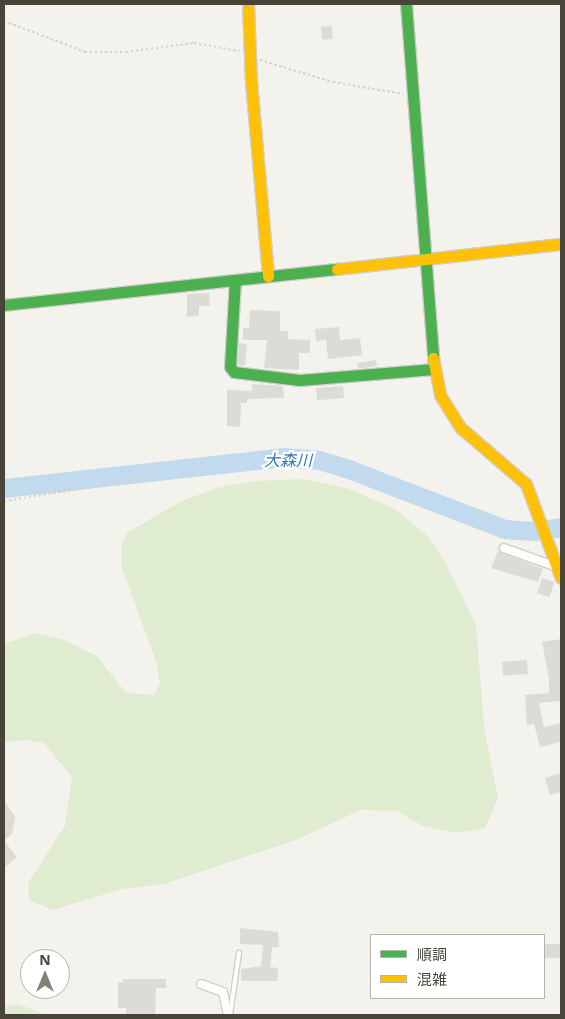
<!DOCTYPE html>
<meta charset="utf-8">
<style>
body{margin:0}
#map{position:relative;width:565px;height:1019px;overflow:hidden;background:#f3f2ed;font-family:"Open Sans","Noto Sans JP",sans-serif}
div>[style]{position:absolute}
.green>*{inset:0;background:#dfeccf}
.river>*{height:19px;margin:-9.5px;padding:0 9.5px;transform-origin:9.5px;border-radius:9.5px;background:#c1daee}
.building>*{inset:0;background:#dcdbd6;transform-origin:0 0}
.path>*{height:2px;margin-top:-1px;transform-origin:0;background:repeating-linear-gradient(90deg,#d3d2cc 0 2.5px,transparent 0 5px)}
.roads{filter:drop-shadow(1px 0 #d1cfcb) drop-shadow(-1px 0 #d1cfcb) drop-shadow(0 1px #d1cfcb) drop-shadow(0 -1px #d1cfcb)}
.lane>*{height:4px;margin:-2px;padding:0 2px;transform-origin:2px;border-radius:2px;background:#fdfdfc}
.street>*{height:8px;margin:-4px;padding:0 4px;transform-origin:4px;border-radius:4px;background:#fdfdfc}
.fast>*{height:11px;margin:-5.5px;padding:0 5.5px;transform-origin:5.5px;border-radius:5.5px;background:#4caf50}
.slow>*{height:11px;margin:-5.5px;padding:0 5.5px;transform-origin:5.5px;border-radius:5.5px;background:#ffc107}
span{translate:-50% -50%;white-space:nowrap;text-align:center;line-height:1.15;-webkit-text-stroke:4.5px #fff;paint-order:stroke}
.water-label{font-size:16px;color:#3576b3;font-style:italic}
.frame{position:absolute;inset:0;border:5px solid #494439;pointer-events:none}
.legend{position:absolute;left:370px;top:934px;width:175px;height:65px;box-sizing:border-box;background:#fff;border:1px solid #b6b4b0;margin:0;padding:6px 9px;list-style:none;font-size:15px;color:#494439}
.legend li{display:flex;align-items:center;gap:10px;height:25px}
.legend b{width:25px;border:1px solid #b6b4b0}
.north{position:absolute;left:20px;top:949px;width:50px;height:50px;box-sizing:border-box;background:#fff;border:1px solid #b6b4b0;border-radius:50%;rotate:0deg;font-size:14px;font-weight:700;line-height:20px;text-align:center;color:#494439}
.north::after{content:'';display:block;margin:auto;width:18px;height:22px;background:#848178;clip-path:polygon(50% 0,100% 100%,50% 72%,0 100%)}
</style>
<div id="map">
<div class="green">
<i style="clip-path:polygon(304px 479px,349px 489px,395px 509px,429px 537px,447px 566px,476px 625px,484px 726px,498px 798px,485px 828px,456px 833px,423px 826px,397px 811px,360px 810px,299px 839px,164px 884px,122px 889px,52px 910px,29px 900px,28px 883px,65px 826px,72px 777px,44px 743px,26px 740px,4px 742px,4px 644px,36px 633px,64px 640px,97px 656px,126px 693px,154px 695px,160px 683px,156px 661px,122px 568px,121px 545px,128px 532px,182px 501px,217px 488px,255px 481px)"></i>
<i style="clip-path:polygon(18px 1004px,47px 1015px,4px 1015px,4px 1007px)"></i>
</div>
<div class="river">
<i style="left:4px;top:488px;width:282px;rotate:-6.3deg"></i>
<i style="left:284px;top:457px;width:35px;rotate:5deg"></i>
<i style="left:319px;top:460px;width:34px;rotate:17deg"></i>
<i style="left:351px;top:470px;width:165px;rotate:21deg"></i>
<i style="left:505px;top:529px;width:29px;rotate:4deg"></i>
<i style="left:534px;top:531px;width:27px;rotate:-8deg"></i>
</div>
<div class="building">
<i style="left:332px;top:26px;width:13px;height:11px;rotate:86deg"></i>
<i style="clip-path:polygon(209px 293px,210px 306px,199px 306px,199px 316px,187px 317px,187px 294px)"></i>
<i style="clip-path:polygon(250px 310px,280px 311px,280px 331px,288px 331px,288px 339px,310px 340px,310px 353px,299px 353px,299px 370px,264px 368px,267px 340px,243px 340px,243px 328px,249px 328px)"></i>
<i style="clip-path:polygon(339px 327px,340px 340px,360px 338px,362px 355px,328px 359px,326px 340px,316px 341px,315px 329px)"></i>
<i style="clip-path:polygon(239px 343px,247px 344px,245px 366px,238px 365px)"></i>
<i style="left:376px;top:360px;width:6px;height:19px;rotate:81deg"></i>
<i style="clip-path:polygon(252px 384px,283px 386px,284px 398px,247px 399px,247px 403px,241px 403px,240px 427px,227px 426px,227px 390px,252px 391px)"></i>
<i style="left:343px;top:386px;width:12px;height:27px;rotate:85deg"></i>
<i style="clip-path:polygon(498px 551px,543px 569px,538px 582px,491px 568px)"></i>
<i style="left:542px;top:578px;width:13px;height:16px;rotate:18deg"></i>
<i style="clip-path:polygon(561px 639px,561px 701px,539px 703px,544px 727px,561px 723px,561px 742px,540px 747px,534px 724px,527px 725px,525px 695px,549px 693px,549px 678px,542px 642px)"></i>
<i style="left:527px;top:660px;width:14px;height:25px;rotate:86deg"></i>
<i style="clip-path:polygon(561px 773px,561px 792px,550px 795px,545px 778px)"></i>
<i style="clip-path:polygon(4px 801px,15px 817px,12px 834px,4px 840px)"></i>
<i style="clip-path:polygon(4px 841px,17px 857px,4px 868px)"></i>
<i style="clip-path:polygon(240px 928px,278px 932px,279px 947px,272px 947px,270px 967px,278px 968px,277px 981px,241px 981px,241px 969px,261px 966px,263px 945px,240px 944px)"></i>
<i style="left:544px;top:944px;width:17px;height:14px"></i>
<i style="clip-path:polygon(123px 979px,166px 979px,166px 988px,156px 988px,155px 1015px,126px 1015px,126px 1008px,118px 1008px,118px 982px,123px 982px)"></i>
</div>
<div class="path">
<i style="left:4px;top:21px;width:87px;rotate:20.9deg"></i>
<i style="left:85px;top:52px;width:41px"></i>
<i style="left:126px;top:52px;width:69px;rotate:-7.5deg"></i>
<i style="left:194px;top:43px;width:46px;rotate:10.1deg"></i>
<i style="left:260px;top:60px;width:76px;rotate:16.8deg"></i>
<i style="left:333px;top:82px;width:71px;rotate:9.7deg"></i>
<i style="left:4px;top:501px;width:152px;rotate:-9.1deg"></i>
</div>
<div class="roads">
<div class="lane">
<i style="left:230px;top:1015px;width:63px;rotate:-81.7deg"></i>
</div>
<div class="street">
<i style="left:504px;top:548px;width:59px;rotate:19.7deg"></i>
<i style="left:201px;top:984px;width:23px;rotate:20deg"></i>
<i style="left:223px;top:992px;width:24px;rotate:78deg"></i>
</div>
<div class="fast">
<i style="left:406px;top:4px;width:355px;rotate:85.6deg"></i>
<i style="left:235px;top:280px;width:87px;rotate:93.3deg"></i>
<i style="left:230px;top:367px;width:6px;rotate:51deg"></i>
<i style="left:234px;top:372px;width:66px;rotate:6.9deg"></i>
<i style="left:300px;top:380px;width:134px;rotate:-4.7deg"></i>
<i style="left:4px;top:305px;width:335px;rotate:-6.2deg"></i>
</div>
<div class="slow">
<i style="left:248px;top:4px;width:77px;rotate:87.8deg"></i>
<i style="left:251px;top:81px;width:196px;rotate:85deg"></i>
<i style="left:337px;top:269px;width:225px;rotate:-6.4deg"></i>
<i style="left:433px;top:358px;width:38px;rotate:79deg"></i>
<i style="left:440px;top:395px;width:39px;rotate:58deg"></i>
<i style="left:461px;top:428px;width:86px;rotate:40.7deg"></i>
<i style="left:526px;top:484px;width:100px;rotate:69.6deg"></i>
</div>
</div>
<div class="water-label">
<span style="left:288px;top:460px">大森川</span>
</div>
<div class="frame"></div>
<ul class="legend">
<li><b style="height:6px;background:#4caf50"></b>順調</li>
<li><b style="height:6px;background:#ffc107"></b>混雑</li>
</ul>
<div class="north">N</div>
</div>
